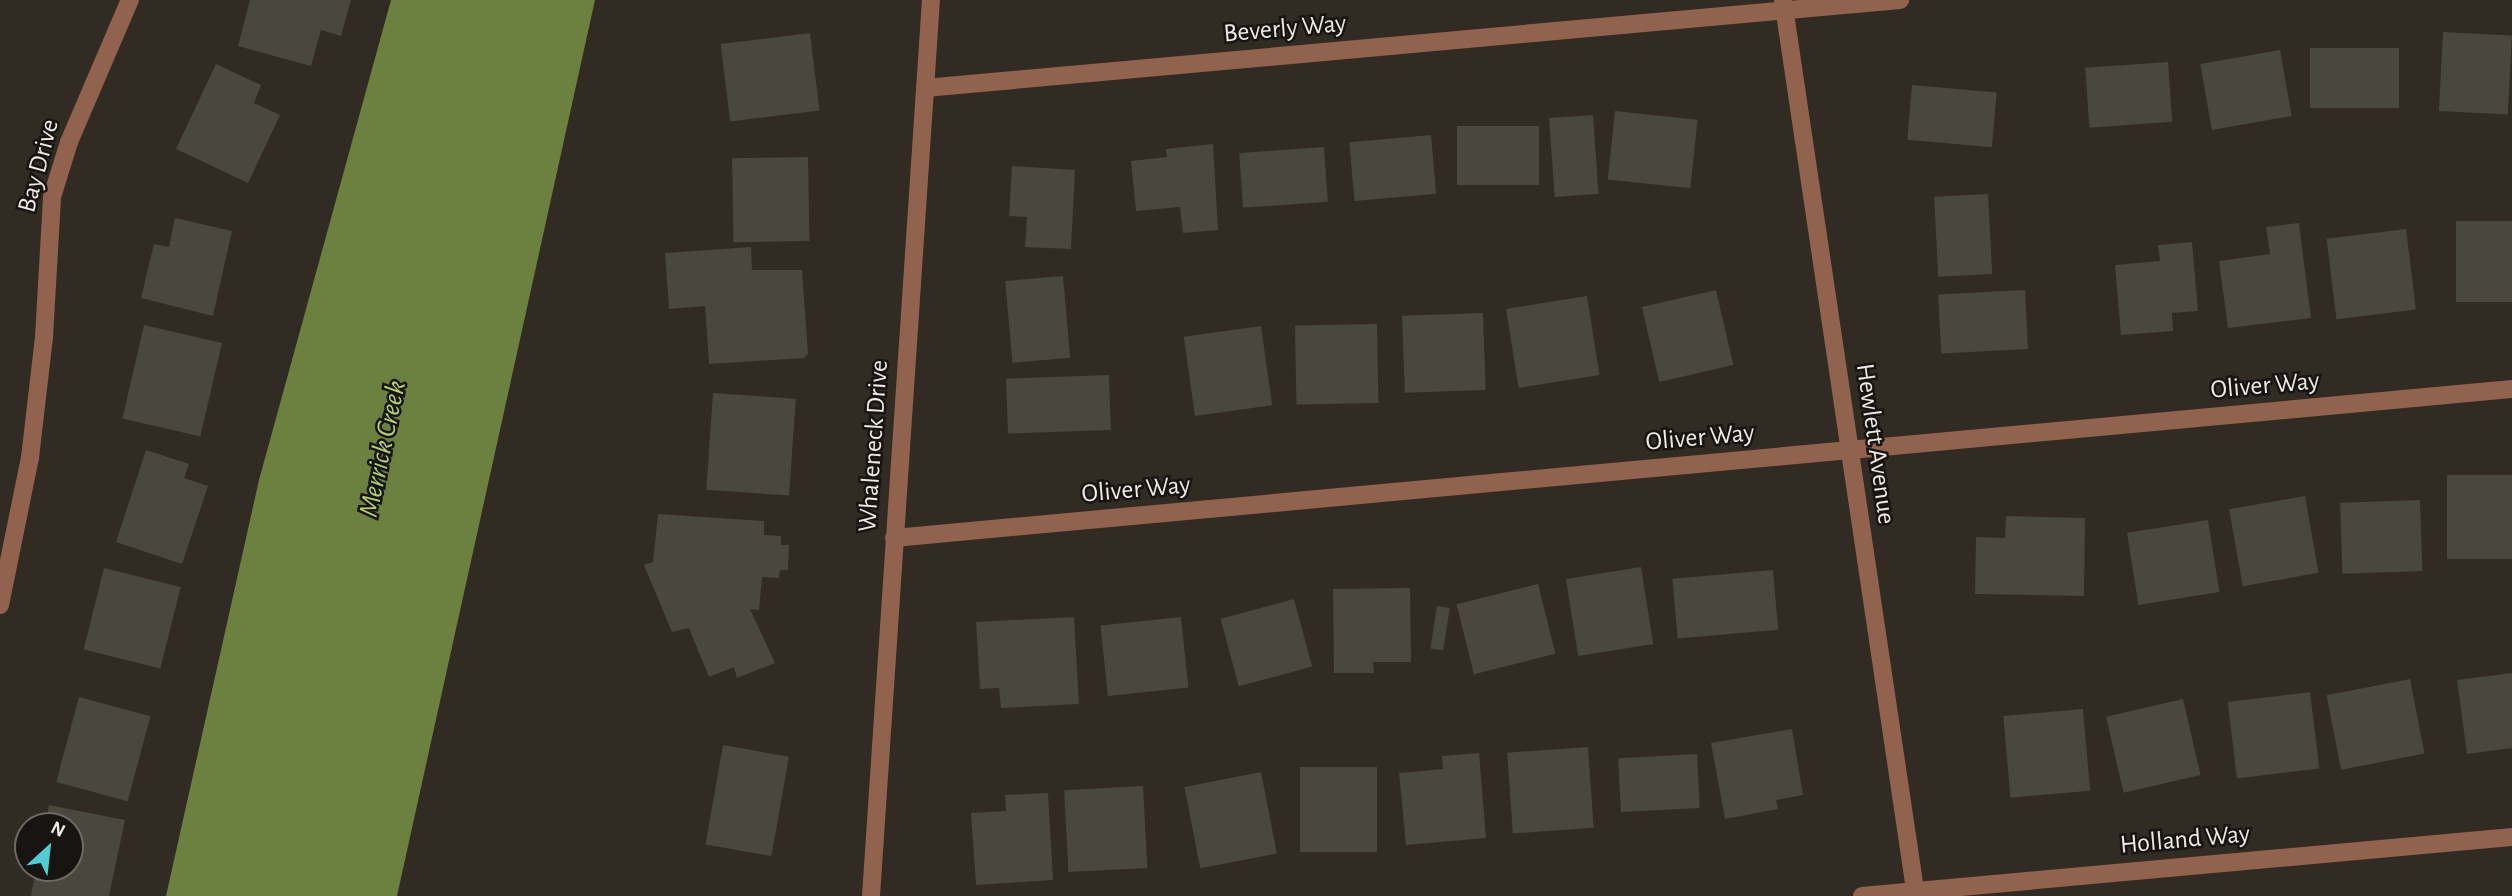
<!DOCTYPE html>
<style>
body{margin:0}
#map{position:relative;width:2512px;height:896px;overflow:hidden;background:#312b23;font-family:"Alegreya Sans",sans-serif}
div>[style]{position:absolute}
.water>*{inset:0;background:#6c8040}
.building>*{inset:0;background:#49473e;transform-origin:0 0}
.street>*{height:18px;margin:-9px;padding:0 9px;transform-origin:9px;border-radius:9px;background:#91624d}
span{translate:-50% -50%;white-space:nowrap;text-align:center;line-height:1.15;-webkit-text-stroke:5px #171411;paint-order:stroke}
.street-label{font-size:26px;color:#efeae5}
.water-label{font-size:28px;color:#b3d075;font-style:italic}
.north{position:absolute;left:14px;top:812px;width:70px;height:70px;box-sizing:border-box;background:#171411;border:2px solid #6d6a66;border-radius:50%;rotate:27deg;font-size:19px;font-weight:700;line-height:28px;text-align:center;color:#efeae5}
.north::after{content:'';display:block;margin:auto;width:24px;height:32px;background:#51ccd5;clip-path:polygon(50% 0,100% 100%,50% 72%,0 100%)}
</style>
<div id="map">
<div class="water">
<i style="clip-path:polygon(391px 0,595px 0,397px 896px,166px 896px,259px 480px)"></i>
</div>
<div class="building">
<i style="clip-path:polygon(250px 0,351px 0,341px 36px,321px 30px,311px 66px,238px 46px)"></i>
<i style="left:2443px;top:32px;width:69px;height:79px;rotate:3deg"></i>
<i style="left:810px;top:33px;width:78px;height:90px;rotate:83deg"></i>
<i style="left:2310px;top:48px;width:89px;height:60px"></i>
<i style="left:2280px;top:50px;width:67px;height:81px;rotate:80deg"></i>
<i style="left:2168px;top:62px;width:60px;height:83px;rotate:86deg"></i>
<i style="clip-path:polygon(216px 64px,261px 85px,254px 103px,280px 115px,248px 183px,176px 149px)"></i>
<i style="left:1912px;top:85px;width:85px;height:55px;rotate:5deg"></i>
<i style="left:1615px;top:111px;width:83px;height:69px;rotate:6deg"></i>
<i style="left:1593px;top:115px;width:79px;height:44px;rotate:86deg"></i>
<i style="left:1539px;top:126px;width:59px;height:82px;rotate:90deg"></i>
<i style="left:1431px;top:135px;width:59px;height:82px;rotate:85deg"></i>
<i style="clip-path:polygon(1213px 144px,1218px 230px,1183px 233px,1180px 207px,1136px 211px,1131px 161px,1167px 157px,1166px 149px)"></i>
<i style="left:1324px;top:147px;width:55px;height:85px;rotate:86deg"></i>
<i style="left:808px;top:157px;width:84px;height:76px;rotate:89deg"></i>
<i style="clip-path:polygon(1012px 166px,1075px 170px,1071px 249px,1025px 247px,1027px 217px,1009px 216px)"></i>
<i style="left:1988px;top:194px;width:80px;height:54px;rotate:87deg"></i>
<i style="clip-path:polygon(175px 218px,232px 231px,213px 316px,141px 298px,154px 244px,169px 247px)"></i>
<i style="left:2456px;top:221px;width:56px;height:81px"></i>
<i style="clip-path:polygon(2299px 223px,2311px 318px,2228px 328px,2219px 261px,2270px 254px,2266px 227px)"></i>
<i style="left:2406px;top:229px;width:81px;height:80px;rotate:83deg"></i>
<i style="clip-path:polygon(2192px 242px,2198px 311px,2172px 313px,2173px 331px,2121px 335px,2115px 265px,2160px 261px,2158px 245px)"></i>
<i style="clip-path:polygon(751px 247px,752px 270px,802px 270px,808px 354px,804px 358px,709px 364px,705px 306px,669px 309px,665px 253px)"></i>
<i style="left:1063px;top:276px;width:82px;height:58px;rotate:85deg"></i>
<i style="left:1716px;top:290px;width:77px;height:76px;rotate:77deg"></i>
<i style="left:2025px;top:290px;width:59px;height:87px;rotate:87deg"></i>
<i style="left:1587px;top:296px;width:80px;height:82px;rotate:81deg"></i>
<i style="left:1483px;top:313px;width:77px;height:81px;rotate:88deg"></i>
<i style="left:1377px;top:324px;width:79px;height:82px;rotate:89deg"></i>
<i style="left:144px;top:325px;width:80px;height:96px;rotate:13deg"></i>
<i style="left:1261px;top:326px;width:80px;height:78px;rotate:82deg"></i>
<i style="left:1109px;top:375px;width:55px;height:103px;rotate:88deg"></i>
<i style="left:713px;top:393px;width:83px;height:97px;rotate:4deg"></i>
<i style="clip-path:polygon(146px 450px,189px 464px,184px 478px,208px 486px,182px 564px,116px 542px)"></i>
<i style="left:2512px;top:475px;width:84px;height:65px;rotate:90deg"></i>
<i style="left:2305px;top:496px;width:78px;height:77px;rotate:80deg"></i>
<i style="left:2420px;top:500px;width:71px;height:80px;rotate:88deg"></i>
<i style="clip-path:polygon(658px 514px,764px 521px,764px 535px,781px 536px,781px 545px,789px 545px,788px 570px,780px 570px,779px 578px,762px 577px,759px 610px,750px 609px,775px 663px,737px 678px,734px 667px,709px 677px,689px 628px,672px 632px,644px 565px,653px 562px)"></i>
<i style="clip-path:polygon(2006px 516px,2085px 518px,2084px 596px,1975px 594px,1976px 537px,2005px 538px)"></i>
<i style="left:2208px;top:520px;width:73px;height:82px;rotate:81deg"></i>
<i style="left:1641px;top:567px;width:78px;height:76px;rotate:81deg"></i>
<i style="left:104px;top:568px;width:79px;height:84px;rotate:14deg"></i>
<i style="left:1773px;top:570px;width:60px;height:101px;rotate:85deg"></i>
<i style="left:1538px;top:584px;width:72px;height:84px;rotate:76deg"></i>
<i style="clip-path:polygon(1410px 588px,1411px 662px,1373px 662px,1374px 673px,1334px 673px,1333px 589px)"></i>
<i style="left:1294px;top:599px;width:70px;height:76px;rotate:75deg"></i>
<i style="left:1437px;top:606px;width:13px;height:43px;rotate:9deg"></i>
<i style="clip-path:polygon(1074px 617px,1079px 704px,1001px 708px,999px 688px,980px 689px,976px 622px)"></i>
<i style="left:1181px;top:617px;width:71px;height:81px;rotate:84deg"></i>
<i style="clip-path:polygon(2512px 673px,2512px 748px,2467px 754px,2457px 680px)"></i>
<i style="left:2410px;top:679px;width:76px;height:85px;rotate:79deg"></i>
<i style="left:2310px;top:692px;width:77px;height:83px;rotate:83deg"></i>
<i style="left:79px;top:697px;width:74px;height:88px;rotate:15deg"></i>
<i style="left:2183px;top:699px;width:78px;height:79px;rotate:77deg"></i>
<i style="left:2083px;top:709px;width:82px;height:80px;rotate:85deg"></i>
<i style="clip-path:polygon(1792px 729px,1803px 795px,1776px 800px,1778px 809px,1725px 819px,1711px 743px)"></i>
<i style="left:723px;top:745px;width:67px;height:101px;rotate:10deg"></i>
<i style="left:1588px;top:747px;width:81px;height:81px;rotate:86deg"></i>
<i style="clip-path:polygon(1479px 753px,1486px 838px,1406px 845px,1399px 773px,1443px 769px,1442px 756px)"></i>
<i style="left:1697px;top:754px;width:54px;height:79px;rotate:87deg"></i>
<i style="left:1300px;top:767px;width:77px;height:85px"></i>
<i style="left:1261px;top:772px;width:83px;height:78px;rotate:79deg"></i>
<i style="left:1143px;top:786px;width:82px;height:79px;rotate:87deg"></i>
<i style="clip-path:polygon(1048px 793px,1053px 880px,976px 885px,971px 813px,1006px 811px,1005px 795px)"></i>
<i style="clip-path:polygon(49px 805px,125px 820px,109px 896px,31px 896px,36px 868px,70px 868px,70px 826px,45px 826px)"></i>
</div>
<div class="street">
<i style="left:1783px;top:0;width:906px;rotate:81.56deg"></i>
<i style="left:925px;top:88px;width:979px;rotate:-5.16deg"></i>
<i style="left:894px;top:538px;width:1625px;rotate:-5.26deg"></i>
<i style="left:0;top:605px;width:150px;rotate:-78.5deg"></i>
<i style="left:30px;top:458px;width:122px;rotate:-83.4deg"></i>
<i style="left:44px;top:337px;width:140px;rotate:-86.7deg"></i>
<i style="left:52px;top:197px;width:58px;rotate:-72.8deg"></i>
<i style="left:69px;top:142px;width:155px;rotate:-66.8deg"></i>
<i style="left:871px;top:896px;width:898px;rotate:-86.17deg"></i>
<i style="left:1862px;top:896px;width:653px;rotate:-5.19deg"></i>
</div>
<div class="street-label">
<span style="left:1285px;top:29px;rotate:-5deg">Beverly Way</span>
<span style="left:39px;top:166px;rotate:-75deg">Bay Drive</span>
<span style="left:2265px;top:386px;rotate:-5deg">Oliver Way</span>
<span style="left:1700px;top:438px;rotate:-5deg">Oliver Way</span>
<span style="left:1875px;top:444px;rotate:82deg">Hewlett Avenue</span>
<span style="left:874px;top:446px;rotate:-86deg">Whaleneck Drive</span>
<span style="left:1136px;top:490px;rotate:-5deg">Oliver Way</span>
<span style="left:2185px;top:840px;rotate:-5deg">Holland Way</span>
</div>
<div class="water-label">
<span style="left:383px;top:449px;rotate:-78deg">Merrick Creek</span>
</div>
<div class="north">N</div>
</div>
